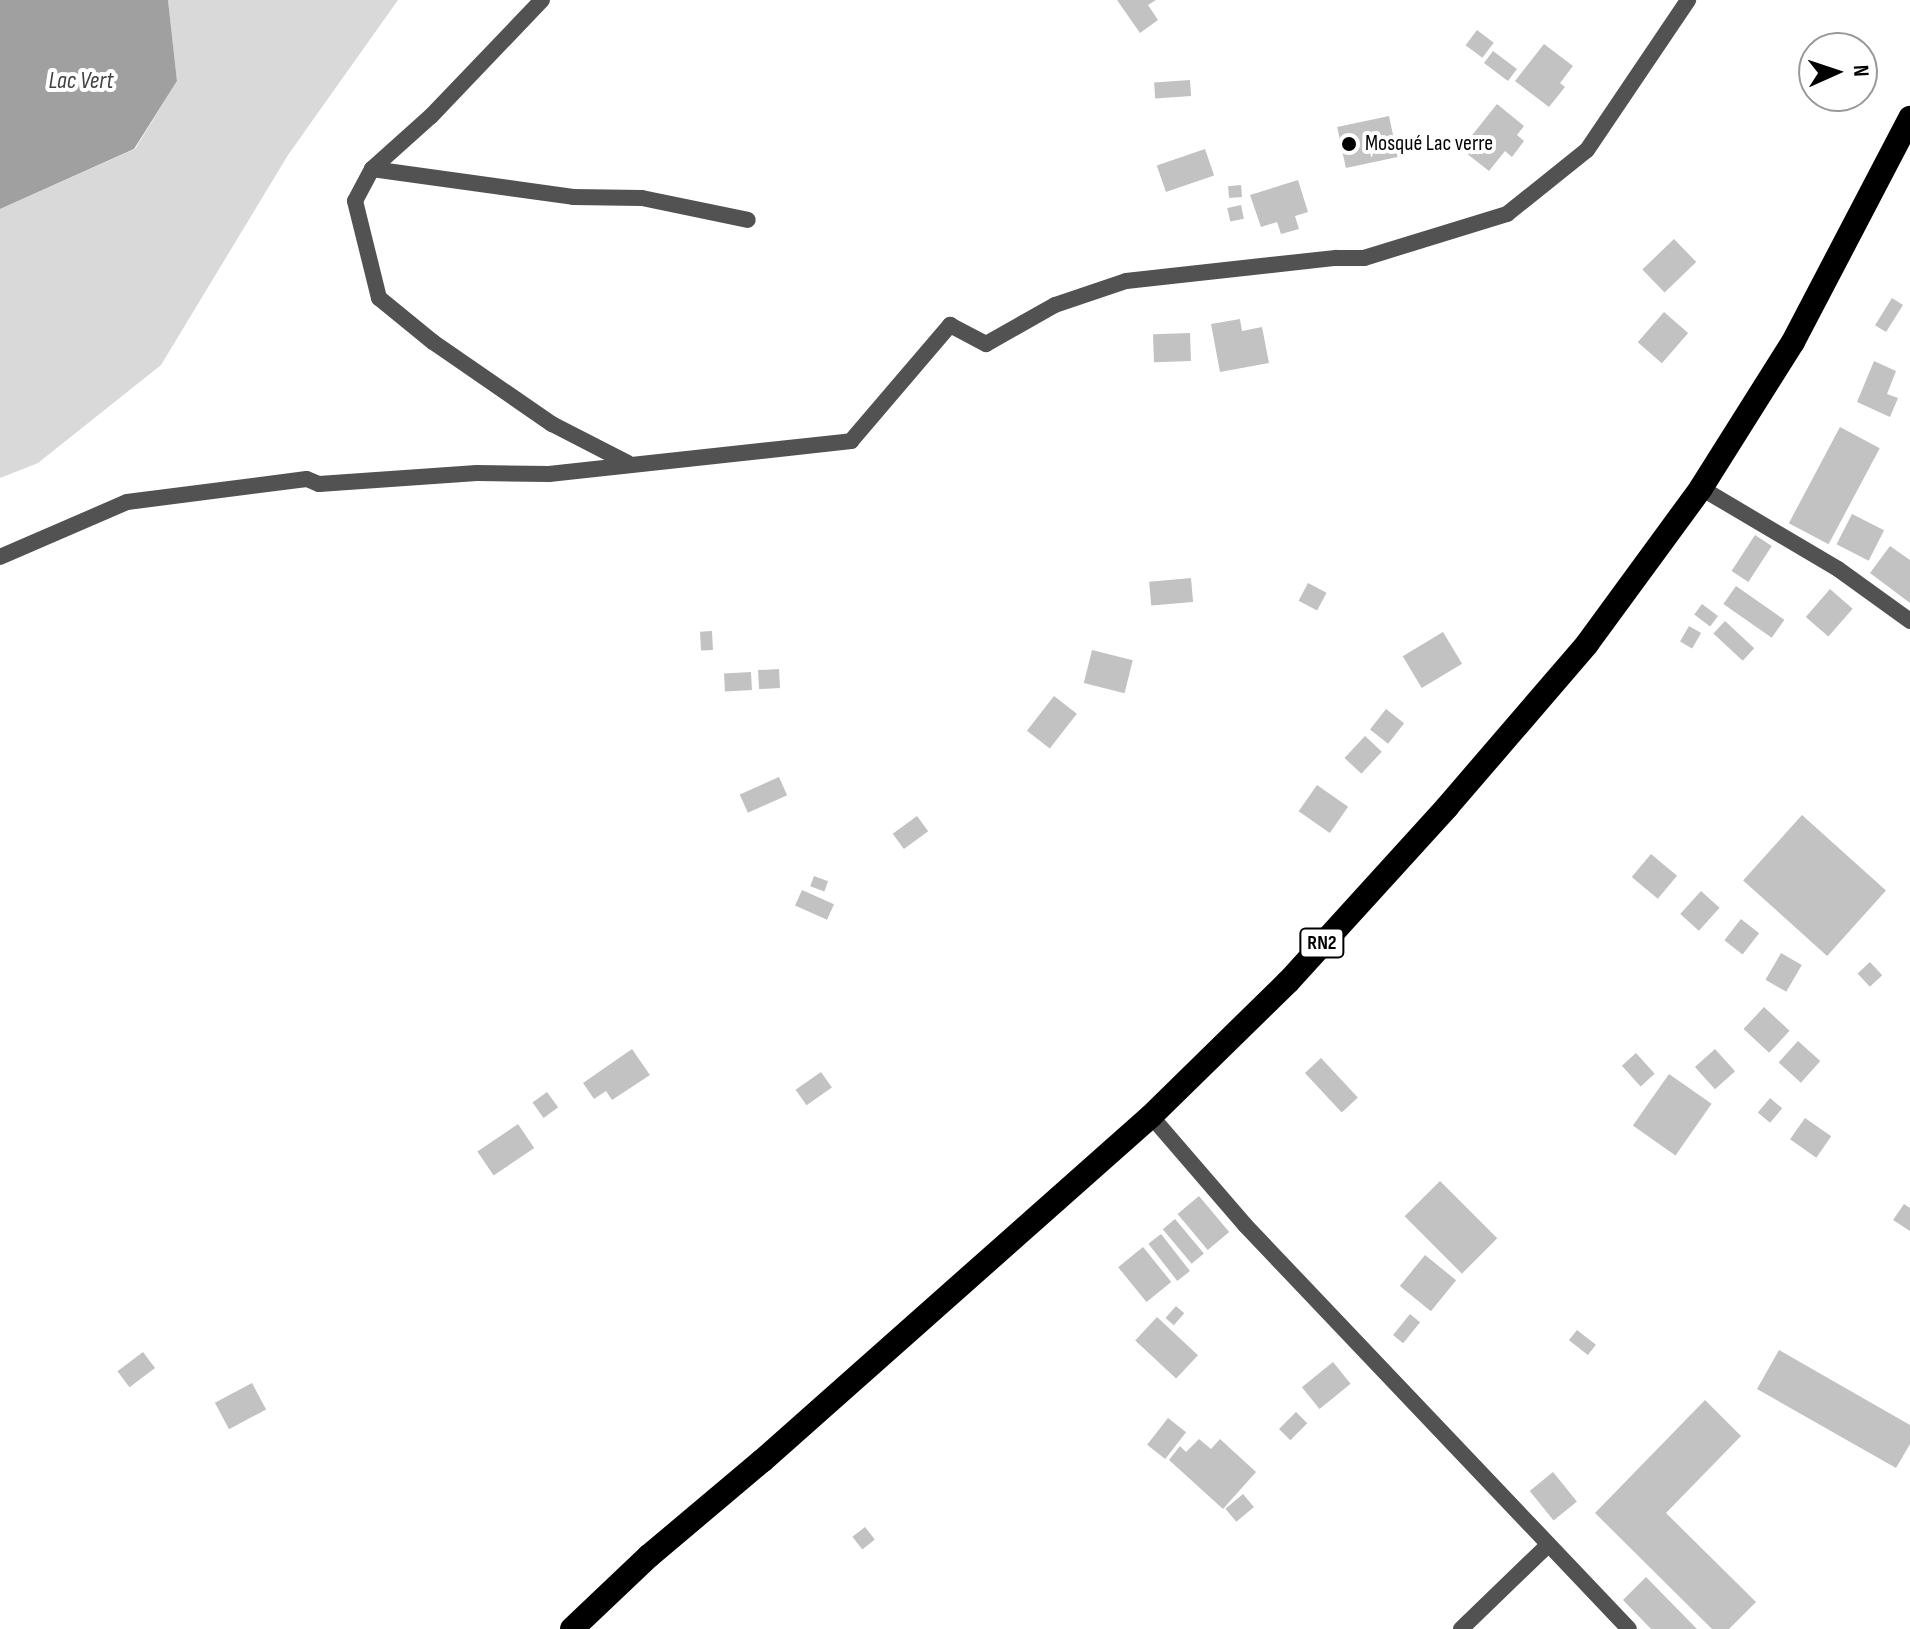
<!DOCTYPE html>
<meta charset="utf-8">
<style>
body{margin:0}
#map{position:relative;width:1910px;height:1629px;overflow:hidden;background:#fff;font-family:"Sofia Sans Condensed",sans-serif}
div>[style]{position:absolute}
.green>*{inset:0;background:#d9d9d9}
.water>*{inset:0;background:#a0a0a0}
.building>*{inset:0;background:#c2c2c2;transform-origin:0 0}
.street>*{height:16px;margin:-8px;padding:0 8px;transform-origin:8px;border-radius:8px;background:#525252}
.highway>*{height:24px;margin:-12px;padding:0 12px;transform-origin:12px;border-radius:12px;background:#000}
.dots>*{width:22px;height:22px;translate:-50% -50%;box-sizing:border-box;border:4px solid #fff;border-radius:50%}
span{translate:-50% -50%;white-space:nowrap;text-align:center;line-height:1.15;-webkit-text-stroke:8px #fff;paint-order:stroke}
.shield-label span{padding:2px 6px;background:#fff;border:2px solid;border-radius:6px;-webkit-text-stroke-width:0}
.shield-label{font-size:20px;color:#000;font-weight:700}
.poi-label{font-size:22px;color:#000}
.left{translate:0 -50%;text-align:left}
.water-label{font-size:24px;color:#414141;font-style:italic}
.north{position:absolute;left:1798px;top:32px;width:80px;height:80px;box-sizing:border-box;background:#fff;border:2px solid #999;border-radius:50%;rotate:87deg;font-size:22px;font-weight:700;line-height:32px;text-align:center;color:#000}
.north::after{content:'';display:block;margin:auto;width:28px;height:36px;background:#000;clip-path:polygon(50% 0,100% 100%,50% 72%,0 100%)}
</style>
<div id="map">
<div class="green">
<i style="clip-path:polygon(168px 0,398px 0,288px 155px,161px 365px,38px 463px,0 478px,0 209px,135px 149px,177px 81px)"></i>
</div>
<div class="water">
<i style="clip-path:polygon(0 0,168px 0,177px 81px,134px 149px,0 209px)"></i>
</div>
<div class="building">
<i style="clip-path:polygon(1117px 0,1156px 0,1148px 5px,1158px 20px,1140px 33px)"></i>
<i style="left:1477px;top:30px;width:21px;height:19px;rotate:37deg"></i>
<i style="clip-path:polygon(1544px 44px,1573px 66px,1560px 83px,1565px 87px,1549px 107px,1515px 81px)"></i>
<i style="left:1493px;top:51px;width:30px;height:15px;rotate:37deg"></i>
<i style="left:1190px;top:80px;width:16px;height:36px;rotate:86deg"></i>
<i style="clip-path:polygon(1497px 104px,1524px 126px,1517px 135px,1524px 141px,1512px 157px,1505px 151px,1489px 171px,1461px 149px)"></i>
<i style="left:1389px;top:116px;width:42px;height:53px;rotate:78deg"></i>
<i style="left:1205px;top:149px;width:28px;height:51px;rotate:71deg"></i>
<i style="clip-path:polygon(1298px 180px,1308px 212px,1295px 216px,1299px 229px,1281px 234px,1277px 222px,1261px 227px,1250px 195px)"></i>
<i style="left:1241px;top:185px;width:12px;height:13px;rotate:85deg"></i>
<i style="left:1241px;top:205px;width:14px;height:14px;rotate:78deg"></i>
<i style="left:1674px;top:239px;width:32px;height:44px;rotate:46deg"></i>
<i style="left:1892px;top:298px;width:13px;height:32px;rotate:32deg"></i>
<i style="left:1664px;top:312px;width:32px;height:40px;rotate:41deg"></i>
<i style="clip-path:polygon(1240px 319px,1242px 331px,1262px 327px,1269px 363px,1220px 372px,1211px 324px)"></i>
<i style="left:1190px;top:333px;width:28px;height:37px;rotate:88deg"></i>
<i style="clip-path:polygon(1874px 361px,1896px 371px,1887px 394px,1898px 398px,1890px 417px,1857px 402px)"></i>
<i style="left:1840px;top:427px;width:45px;height:109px;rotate:28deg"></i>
<i style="left:1852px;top:514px;width:36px;height:34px;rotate:27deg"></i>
<i style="left:1755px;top:535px;width:20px;height:43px;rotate:33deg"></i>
<i style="clip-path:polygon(1890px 546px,1910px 560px,1910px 603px,1870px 573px)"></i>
<i style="left:1191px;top:578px;width:24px;height:42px;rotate:85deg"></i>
<i style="left:1308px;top:583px;width:21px;height:20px;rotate:28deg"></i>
<i style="left:1736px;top:586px;width:59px;height:22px;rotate:35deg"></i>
<i style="left:1830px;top:589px;width:30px;height:37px;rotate:41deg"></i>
<i style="left:1702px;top:604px;width:20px;height:13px;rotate:37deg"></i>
<i style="left:1725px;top:621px;width:40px;height:17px;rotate:43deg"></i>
<i style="left:1689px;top:626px;width:14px;height:18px;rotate:30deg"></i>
<i style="left:712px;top:631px;width:19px;height:12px;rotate:87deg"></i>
<i style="left:1443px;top:632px;width:37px;height:47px;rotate:59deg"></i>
<i style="left:1092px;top:650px;width:42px;height:34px;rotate:14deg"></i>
<i style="left:779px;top:669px;width:19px;height:21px;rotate:87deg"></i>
<i style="left:751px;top:672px;width:18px;height:27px;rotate:87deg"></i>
<i style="left:1054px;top:696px;width:29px;height:44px;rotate:38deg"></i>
<i style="left:1386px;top:709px;width:23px;height:26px;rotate:38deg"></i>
<i style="left:1365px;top:736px;width:23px;height:30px;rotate:43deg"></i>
<i style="left:779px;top:777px;width:20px;height:43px;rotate:66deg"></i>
<i style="left:1317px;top:785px;width:38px;height:32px;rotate:35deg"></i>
<i style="left:1802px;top:815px;width:113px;height:88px;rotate:42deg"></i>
<i style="left:917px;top:816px;width:19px;height:30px;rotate:54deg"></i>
<i style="left:1651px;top:854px;width:34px;height:30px;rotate:40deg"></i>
<i style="left:814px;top:876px;width:15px;height:11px;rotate:20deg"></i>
<i style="left:802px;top:890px;width:35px;height:17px;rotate:24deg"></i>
<i style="left:1701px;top:891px;width:25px;height:31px;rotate:42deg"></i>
<i style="left:1741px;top:919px;width:23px;height:27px;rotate:38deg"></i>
<i style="left:1781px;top:953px;width:24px;height:31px;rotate:30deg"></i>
<i style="left:1870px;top:962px;width:18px;height:17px;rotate:47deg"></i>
<i style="left:1764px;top:1007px;width:35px;height:30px;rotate:43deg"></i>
<i style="left:1798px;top:1041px;width:30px;height:29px;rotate:42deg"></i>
<i style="clip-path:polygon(632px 1049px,650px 1075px,612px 1100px,606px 1091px,594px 1099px,583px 1083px)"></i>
<i style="left:1715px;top:1049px;width:30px;height:27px;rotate:48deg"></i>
<i style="left:1636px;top:1053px;width:28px;height:19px;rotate:48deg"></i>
<i style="left:1321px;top:1058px;width:54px;height:22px;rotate:47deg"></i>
<i style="left:821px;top:1072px;width:19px;height:31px;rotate:55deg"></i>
<i style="left:1669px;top:1074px;width:52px;height:63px;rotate:35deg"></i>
<i style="left:547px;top:1092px;width:19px;height:18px;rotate:54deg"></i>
<i style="left:1770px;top:1098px;width:16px;height:19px;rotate:40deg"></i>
<i style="left:1805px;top:1118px;width:32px;height:26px;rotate:35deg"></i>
<i style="left:518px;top:1124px;width:29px;height:49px;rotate:56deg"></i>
<i style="left:1440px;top:1181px;width:81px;height:50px;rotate:45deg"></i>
<i style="left:1199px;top:1196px;width:47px;height:28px;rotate:50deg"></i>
<i style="clip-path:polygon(1904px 1204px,1910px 1208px,1910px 1231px,1893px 1220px)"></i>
<i style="left:1175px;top:1219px;width:45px;height:16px;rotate:50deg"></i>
<i style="left:1161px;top:1234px;width:47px;height:16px;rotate:52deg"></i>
<i style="left:1143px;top:1247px;width:45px;height:32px;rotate:51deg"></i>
<i style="left:1425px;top:1255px;width:40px;height:40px;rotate:39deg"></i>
<i style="left:1176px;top:1306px;width:11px;height:16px;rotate:41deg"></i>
<i style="left:1410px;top:1314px;width:13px;height:27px;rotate:39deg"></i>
<i style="left:1157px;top:1317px;width:56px;height:32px;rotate:43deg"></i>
<i style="left:1577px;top:1330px;width:24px;height:13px;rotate:38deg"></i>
<i style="clip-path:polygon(1779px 1350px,1910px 1425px,1910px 1444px,1896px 1468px,1757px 1389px)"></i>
<i style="left:143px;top:1352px;width:20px;height:32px;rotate:53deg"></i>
<i style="left:1333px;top:1362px;width:28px;height:40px;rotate:51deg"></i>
<i style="left:252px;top:1383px;width:30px;height:42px;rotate:62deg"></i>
<i style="clip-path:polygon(1705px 1400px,1741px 1436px,1666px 1513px,1756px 1602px,1729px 1629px,1712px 1629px,1595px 1513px)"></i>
<i style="left:1296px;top:1412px;width:16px;height:24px;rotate:45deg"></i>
<i style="left:1168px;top:1418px;width:23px;height:34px;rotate:38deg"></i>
<i style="clip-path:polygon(1199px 1439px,1211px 1449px,1220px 1439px,1256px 1472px,1223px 1509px,1169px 1460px,1180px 1446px,1186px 1452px)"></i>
<i style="left:1553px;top:1472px;width:38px;height:30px;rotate:51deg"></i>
<i style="left:1243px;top:1494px;width:17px;height:23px;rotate:50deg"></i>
<i style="left:865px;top:1527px;width:16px;height:16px;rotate:52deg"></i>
<i style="clip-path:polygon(1646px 1577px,1697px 1629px,1651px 1629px,1623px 1600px)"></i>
</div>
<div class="street">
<i style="left:542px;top:0;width:161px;rotate:133.7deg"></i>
<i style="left:431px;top:116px;width:79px;rotate:138.1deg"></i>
<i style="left:372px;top:169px;width:36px;rotate:118deg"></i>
<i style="left:355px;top:201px;width:100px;rotate:76.1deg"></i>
<i style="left:379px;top:298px;width:70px;rotate:39.2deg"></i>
<i style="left:433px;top:342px;width:145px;rotate:34.6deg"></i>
<i style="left:552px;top:424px;width:85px;rotate:27.2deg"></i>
<i style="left:372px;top:169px;width:203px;rotate:7.9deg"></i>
<i style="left:573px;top:197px;width:69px;rotate:0.8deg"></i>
<i style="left:642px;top:198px;width:108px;rotate:11.7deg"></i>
<i style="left:1701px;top:488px;width:159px;rotate:30.6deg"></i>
<i style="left:1838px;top:569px;width:89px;rotate:35.8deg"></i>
<i style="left:0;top:557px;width:138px;rotate:-23.4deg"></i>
<i style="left:127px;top:502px;width:181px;rotate:-7.3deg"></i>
<i style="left:307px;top:479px;width:13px;rotate:23deg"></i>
<i style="left:319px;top:484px;width:158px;rotate:-4deg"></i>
<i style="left:477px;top:473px;width:72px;rotate:0.8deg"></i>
<i style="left:549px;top:474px;width:304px;rotate:-6.2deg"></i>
<i style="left:851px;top:441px;width:153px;rotate:-49.5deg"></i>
<i style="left:950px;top:325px;width:41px;rotate:27.8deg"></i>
<i style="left:986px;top:344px;width:79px;rotate:-29.5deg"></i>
<i style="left:1055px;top:305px;width:75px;rotate:-18.7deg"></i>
<i style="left:1126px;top:281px;width:211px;rotate:-6.3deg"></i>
<i style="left:1336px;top:258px;width:28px"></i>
<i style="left:1364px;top:258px;width:150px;rotate:-17.1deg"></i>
<i style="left:1507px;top:214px;width:102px;rotate:-38.7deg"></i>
<i style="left:1587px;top:150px;width:181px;rotate:-56deg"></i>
<i style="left:1151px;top:1116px;width:144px;rotate:49.2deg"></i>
<i style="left:1245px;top:1225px;width:557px;rotate:46.45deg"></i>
<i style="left:1461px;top:1629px;width:121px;rotate:-44deg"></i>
</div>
<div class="highway">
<i style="left:572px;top:1629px;width:106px;rotate:-43.5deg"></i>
<i style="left:649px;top:1556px;width:148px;rotate:-40.1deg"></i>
<i style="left:762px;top:1461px;width:520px;rotate:-41.57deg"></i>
<i style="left:1151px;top:1116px;width:192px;rotate:-44.4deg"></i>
<i style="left:1288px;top:982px;width:236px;rotate:-47.7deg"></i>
<i style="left:1447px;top:807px;width:215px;rotate:-49.3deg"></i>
<i style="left:1587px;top:644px;width:193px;rotate:-53.8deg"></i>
<i style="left:1701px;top:488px;width:173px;rotate:-57.8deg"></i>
<i style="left:1793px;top:342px;width:253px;rotate:-62.4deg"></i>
</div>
<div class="dots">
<i style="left:1349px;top:144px;background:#000"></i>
</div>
<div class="shield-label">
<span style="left:1322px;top:943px">RN2</span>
</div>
<div class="poi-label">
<span class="left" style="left:1365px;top:144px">Mosqué Lac verre</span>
</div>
<div class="water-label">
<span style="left:81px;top:81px">Lac Vert</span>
</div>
<div class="north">N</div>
</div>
